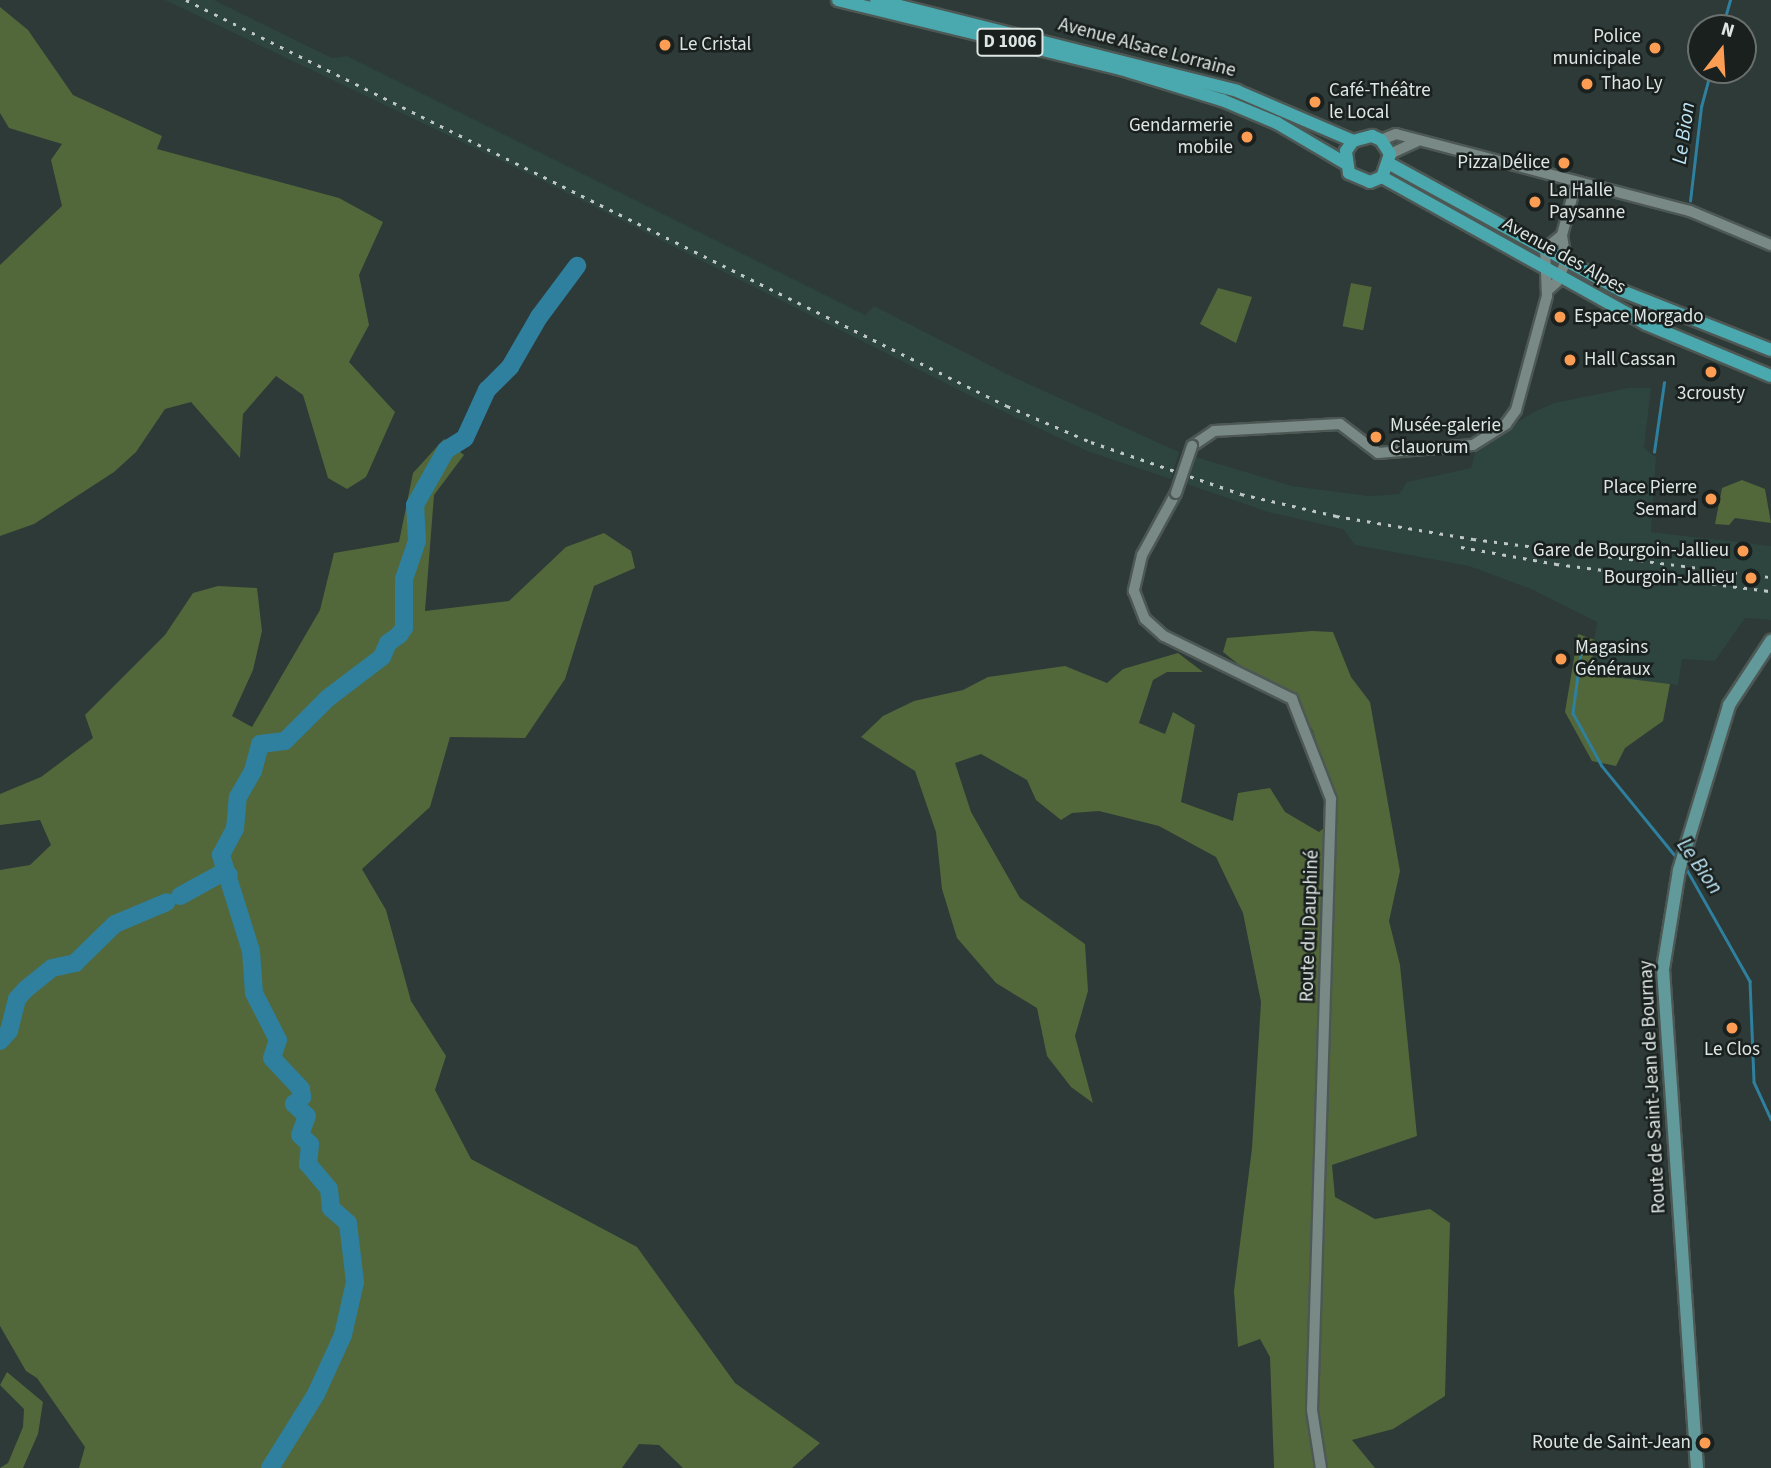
<!DOCTYPE html>
<meta charset="utf-8">
<style>
body{margin:0}
#map{position:relative;width:1771px;height:1468px;overflow:hidden;background:#2d3a37;font-family:"Source Sans 3",sans-serif}
div>[style]{position:absolute}
.built>*{inset:0;background:#2e443f}
.green>*{inset:0;background:#52683a;transform-origin:0 0}
.stream>*{height:2.5px;margin:-1.25px;padding:0 1.25px;transform-origin:1.25px;border-radius:1.25px;background:#2f7f9e}
.river>*{height:18px;margin:-9px;padding:0 9px;transform-origin:9px;border-radius:9px;background:#2f7f9e}
.roads{filter:drop-shadow(2px 0 #4d5855) drop-shadow(-2px 0 #4d5855) drop-shadow(0 2px #4d5855) drop-shadow(0 -2px #4d5855)}
.tertiary>*{height:10px;margin:-5px;padding:0 5px;transform-origin:5px;border-radius:5px;background:#798985}
.secondary>*{height:12px;margin:-6px;padding:0 6px;transform-origin:6px;border-radius:6px;background:#62999a}
.primary>*{height:12px;margin:-6px;padding:0 6px;transform-origin:6px;border-radius:6px;background:#4aa9ae}
.rail>*{height:2.5px;margin-top:-1.25px;transform-origin:0;background:repeating-linear-gradient(90deg,#bec7c5 0 3.5px,transparent 0 10.5px)}
.bridges{filter:drop-shadow(2px 0 #4d5855) drop-shadow(-2px 0 #4d5855) drop-shadow(0 2px #4d5855) drop-shadow(0 -2px #4d5855)}
.tertiary-bridge>*{height:10px;margin:-5px;padding:0 5px;transform-origin:5px;border-radius:5px;background:#798985}
.dots>*{width:19px;height:19px;translate:-50% -50%;box-sizing:border-box;border:4px solid #1a201e;border-radius:50%}
span{translate:-50% -50%;white-space:nowrap;text-align:center;line-height:1.15;-webkit-text-stroke:5px #1a201e;paint-order:stroke}
.shield-label span{padding:2px 5px;background:#1a201e;border:2px solid;border-radius:5px;-webkit-text-stroke-width:0}
.shield-label{font-size:18px;color:#dde6e4;font-weight:700}
.poi-label{font-size:19px;color:#dde6e4}
.right{translate:-100% -50%;text-align:right}
.left{translate:0 -50%;text-align:left}
.street-label{font-size:19px;color:#dde6e4}
.water-label{font-size:21px;color:#bde5f6;font-style:italic}
.north{position:absolute;left:1687px;top:14px;width:70px;height:70px;box-sizing:border-box;background:#1a201e;border:2px solid #686f6d;border-radius:50%;rotate:17deg;font-size:19px;font-weight:700;line-height:28px;text-align:center;color:#dde6e4}
.north::after{content:'';display:block;margin:auto;width:24px;height:32px;background:#fc9d53;clip-path:polygon(50% 0,100% 100%,50% 72%,0 100%)}
</style>
<div id="map">
<div class="built">
<i style="clip-path:polygon(165px 0,214px 0,332px 58px,347px 56px,865px 315px,874px 306px,1009px 375px,1179px 452px,1171px 479px,1087px 451px,979px 400px,539px 179px)"></i>
<i style="clip-path:polygon(1628px 388px,1651px 388px,1644px 448px,1656px 457px,1651px 532px,1771px 546px,1771px 620px,1745px 618px,1715px 661px,1682px 659px,1678px 685px,1589px 674px,1597px 622px,1531px 589px,1469px 566px,1355px 545px,1343px 529px,1268px 512px,1187px 484px,1196px 457px,1292px 486px,1369px 496px,1399px 494px,1407px 482px,1471px 468px,1476px 448px,1532px 413px,1554px 403px)"></i>
</div>
<div class="green">
<i style="clip-path:polygon(0 7px,28px 30px,73px 95px,162px 136px,157px 149px,339px 198px,383px 222px,359px 275px,369px 325px,349px 362px,395px 412px,366px 477px,347px 489px,328px 478px,303px 395px,276px 376px,243px 414px,240px 458px,191px 402px,165px 409px,136px 452px,114px 472px,34px 524px,0 536px,0 265px,62px 206px,51px 160px,62px 144px,9px 128px,0 113px)"></i>
<i style="left:1351px;top:283px;width:21px;height:44px;rotate:11deg"></i>
<i style="clip-path:polygon(1218px 288px,1252px 297px,1236px 343px,1200px 324px)"></i>
<i style="clip-path:polygon(444px 439px,464px 455px,434px 495px,425px 611px,509px 601px,566px 547px,604px 533px,631px 551px,635px 568px,594px 586px,565px 679px,525px 738px,450px 737px,430px 807px,362px 869px,386px 910px,411px 1001px,446px 1056px,435px 1090px,471px 1159px,637px 1247px,735px 1383px,820px 1443px,792px 1468px,683px 1468px,659px 1445px,639px 1444px,622px 1468px,79px 1468px,85px 1447px,37px 1378px,26px 1371px,0 1326px,0 870px,30px 865px,51px 845px,40px 820px,0 825px,0 794px,41px 777px,93px 738px,85px 715px,165px 635px,193px 593px,218px 586px,257px 588px,262px 631px,253px 670px,232px 716px,252px 727px,320px 610px,334px 553px,399px 542px,413px 473px)"></i>
<i style="clip-path:polygon(1742px 480px,1765px 489px,1771px 523px,1735px 518px,1729px 525px,1715px 524px,1722px 488px)"></i>
<i style="clip-path:polygon(1312px 631px,1333px 632px,1351px 677px,1370px 702px,1400px 871px,1389px 921px,1400px 965px,1417px 1136px,1332px 1165px,1335px 1197px,1375px 1219px,1430px 1209px,1450px 1223px,1445px 1396px,1393px 1429px,1352px 1440px,1375px 1468px,1274px 1468px,1270px 1357px,1260px 1339px,1238px 1347px,1234px 1291px,1252px 1148px,1261px 1002px,1243px 913px,1216px 857px,1159px 826px,1099px 811px,1072px 813px,1061px 820px,1036px 800px,1027px 780px,981px 754px,955px 763px,971px 812px,1020px 898px,1085px 944px,1088px 991px,1075px 1036px,1093px 1103px,1071px 1087px,1047px 1056px,1037px 1008px,996px 983px,957px 938px,942px 889px,936px 832px,915px 771px,861px 737px,883px 716px,914px 701px,963px 690px,988px 677px,1065px 666px,1107px 683px,1123px 669px,1178px 653px,1203px 672px,1167px 672px,1153px 680px,1139px 723px,1165px 734px,1173px 712px,1195px 725px,1181px 802px,1233px 821px,1238px 793px,1270px 788px,1285px 812px,1319px 832px,1338px 817px,1313px 731px,1290px 691px,1247px 671px,1223px 652px,1227px 638px)"></i>
<i style="clip-path:polygon(1578px 634px,1595px 640px,1590px 674px,1670px 684px,1663px 721px,1625px 748px,1616px 766px,1592px 761px,1565px 712px)"></i>
<i style="clip-path:polygon(7px 1372px,43px 1402px,38px 1434px,23px 1468px,0 1468px,8px 1463px,23px 1427px,24px 1409px,0 1385px)"></i>
</div>
<div class="stream">
<i style="left:1722px;top:28px;width:29px;rotate:-74deg"></i>
<i style="left:1690px;top:201px;width:95px;rotate:-83.3deg"></i>
<i style="left:1701px;top:107px;width:38px;rotate:-75deg"></i>
<i style="left:1654px;top:452px;width:70px;rotate:-81.8deg"></i>
<i style="left:1582px;top:646px;width:68px;rotate:97.7deg"></i>
<i style="left:1573px;top:713px;width:60px;rotate:61.3deg"></i>
<i style="left:1602px;top:766px;width:119px;rotate:50.8deg"></i>
<i style="left:1686px;top:868px;width:130px;rotate:60.5deg"></i>
<i style="left:1750px;top:981px;width:101px;rotate:87.7deg"></i>
<i style="left:1754px;top:1082px;width:41px;rotate:65.3deg"></i>
</div>
<div class="river">
<i style="left:180px;top:896px;width:46px;rotate:-28.8deg"></i>
<i style="left:220px;top:874px;width:9px;rotate:6deg"></i>
<i style="left:0;top:1041px;width:13px;rotate:-48deg"></i>
<i style="left:9px;top:1031px;width:33px;rotate:-76deg"></i>
<i style="left:17px;top:999px;width:13px;rotate:-48deg"></i>
<i style="left:26px;top:989px;width:33px;rotate:-39deg"></i>
<i style="left:52px;top:968px;width:24px;rotate:-12deg"></i>
<i style="left:75px;top:963px;width:56px;rotate:-44.3deg"></i>
<i style="left:115px;top:924px;width:56px;rotate:-22.9deg"></i>
<i style="left:270px;top:1468px;width:87px;rotate:-58.1deg"></i>
<i style="left:316px;top:1394px;width:65px;rotate:-65.4deg"></i>
<i style="left:343px;top:1335px;width:54px;rotate:-77.2deg"></i>
<i style="left:355px;top:1282px;width:59px;rotate:-96.8deg"></i>
<i style="left:348px;top:1223px;width:23px;rotate:-139deg"></i>
<i style="left:331px;top:1208px;width:19px;rotate:-96deg"></i>
<i style="left:329px;top:1189px;width:33px;rotate:-130deg"></i>
<i style="left:308px;top:1164px;width:20px;rotate:-84deg"></i>
<i style="left:310px;top:1144px;width:13px;rotate:-138deg"></i>
<i style="left:300px;top:1135px;width:20px;rotate:-70deg"></i>
<i style="left:307px;top:1116px;width:18px;rotate:-137deg"></i>
<i style="left:294px;top:1104px;width:11px;rotate:-41deg"></i>
<i style="left:302px;top:1097px;width:8px;rotate:-97deg"></i>
<i style="left:301px;top:1089px;width:42px;rotate:-133.1deg"></i>
<i style="left:272px;top:1058px;width:19px;rotate:-72deg"></i>
<i style="left:278px;top:1040px;width:53px;rotate:-117.1deg"></i>
<i style="left:254px;top:993px;width:42px;rotate:-94.1deg"></i>
<i style="left:251px;top:951px;width:101px;rotate:-107.4deg"></i>
<i style="left:221px;top:855px;width:30px;rotate:-62deg"></i>
<i style="left:235px;top:829px;width:32px;rotate:-85deg"></i>
<i style="left:238px;top:797px;width:30px;rotate:-60deg"></i>
<i style="left:253px;top:771px;width:28px;rotate:-75deg"></i>
<i style="left:260px;top:744px;width:25px;rotate:-7deg"></i>
<i style="left:285px;top:741px;width:61px;rotate:-45deg"></i>
<i style="left:328px;top:698px;width:68px;rotate:-37.2deg"></i>
<i style="left:382px;top:657px;width:15px;rotate:-67deg"></i>
<i style="left:388px;top:643px;width:14px;rotate:-36deg"></i>
<i style="left:399px;top:635px;width:9px;rotate:-54deg"></i>
<i style="left:404px;top:628px;width:49px;rotate:-90deg"></i>
<i style="left:404px;top:579px;width:40px;rotate:-71.1deg"></i>
<i style="left:417px;top:541px;width:36px;rotate:-93deg"></i>
<i style="left:415px;top:505px;width:63px;rotate:-60.6deg"></i>
<i style="left:446px;top:450px;width:22px;rotate:-32deg"></i>
<i style="left:465px;top:438px;width:53px;rotate:-65.4deg"></i>
<i style="left:487px;top:390px;width:33px;rotate:-45deg"></i>
<i style="left:510px;top:367px;width:58px;rotate:-59.9deg"></i>
<i style="left:539px;top:317px;width:64px;rotate:-53.3deg"></i>
</div>
<div class="roads">
<div class="tertiary">
<i style="left:1381px;top:140px;width:16px;rotate:-22deg"></i>
<i style="left:1396px;top:134px;width:304px;rotate:14.7deg"></i>
<i style="left:1690px;top:211px;width:88px;rotate:22.8deg"></i>
<i style="left:1390px;top:154px;width:29px;rotate:-25deg"></i>
<i style="left:1547px;top:291px;width:13px;rotate:-42deg"></i>
<i style="left:1557px;top:282px;width:23px;rotate:-67deg"></i>
<i style="left:1566px;top:261px;width:26px;rotate:-99deg"></i>
<i style="left:1562px;top:235px;width:54px;rotate:-74.9deg"></i>
<i style="left:1192px;top:446px;width:27px;rotate:-34deg"></i>
<i style="left:1214px;top:431px;width:126px;rotate:-3.2deg"></i>
<i style="left:1340px;top:424px;width:48px;rotate:37.3deg"></i>
<i style="left:1378px;top:453px;width:95px;rotate:-4.8deg"></i>
<i style="left:1473px;top:445px;width:39px;rotate:-32deg"></i>
<i style="left:1506px;top:424px;width:17px;rotate:-54deg"></i>
<i style="left:1516px;top:410px;width:118px;rotate:-74.8deg"></i>
<i style="left:1547px;top:296px;width:47px;rotate:-92.4deg"></i>
<i style="left:1545px;top:249px;width:22px;rotate:-39deg"></i>
<i style="left:1176px;top:493px;width:71px;rotate:118.7deg"></i>
<i style="left:1142px;top:555px;width:37px;rotate:103deg"></i>
<i style="left:1134px;top:591px;width:30px;rotate:69deg"></i>
<i style="left:1145px;top:619px;width:25px;rotate:42deg"></i>
<i style="left:1164px;top:636px;width:143px;rotate:26.2deg"></i>
<i style="left:1292px;top:699px;width:107px;rotate:68.7deg"></i>
<i style="left:1331px;top:799px;width:611px;rotate:91.78deg"></i>
<i style="left:1312px;top:1410px;width:59px;rotate:81.2deg"></i>
</div>
<div class="secondary">
<i style="left:1697px;top:1468px;width:500px;rotate:-93.9deg"></i>
<i style="left:1663px;top:969px;width:100px;rotate:-80.8deg"></i>
<i style="left:1679px;top:870px;width:172px;rotate:-73.1deg"></i>
<i style="left:1729px;top:705px;width:77px;rotate:-56.7deg"></i>
</div>
<div class="primary">
<i style="left:838px;top:0;width:291px;rotate:13.7deg"></i>
<i style="left:1121px;top:69px;width:106px;rotate:17.1deg"></i>
<i style="left:1222px;top:100px;width:60px;rotate:22.7deg"></i>
<i style="left:1277px;top:123px;width:79px;rotate:30.5deg"></i>
<i style="left:876px;top:0;width:372px;rotate:14.1deg"></i>
<i style="left:1237px;top:91px;width:126px;rotate:23.3deg"></i>
<i style="left:1353px;top:141px;width:20px;rotate:-15deg"></i>
<i style="left:1372px;top:136px;width:10px;rotate:24deg"></i>
<i style="left:1381px;top:140px;width:17px;rotate:57deg"></i>
<i style="left:1390px;top:154px;width:24px;rotate:109deg"></i>
<i style="left:1382px;top:177px;width:13px;rotate:157deg"></i>
<i style="left:1370px;top:182px;width:23px;rotate:-157deg"></i>
<i style="left:1349px;top:173px;width:22px;rotate:-98deg"></i>
<i style="left:1346px;top:151px;width:12px;rotate:-55deg"></i>
<i style="left:1390px;top:164px;width:264px;rotate:28.7deg"></i>
<i style="left:1622px;top:291px;width:160px;rotate:21.6deg"></i>
<i style="left:1382px;top:177px;width:302px;rotate:29.1deg"></i>
<i style="left:1646px;top:324px;width:135px;rotate:22.6deg"></i>
</div>
</div>
<div class="rail">
<i style="left:186px;top:0;width:916px;rotate:26.31deg"></i>
<i style="left:1007px;top:406px;width:91px;rotate:23.2deg"></i>
<i style="left:1091px;top:442px;width:159px;rotate:19.1deg"></i>
<i style="left:1241px;top:494px;width:98px;rotate:13deg"></i>
<i style="left:1336px;top:516px;width:139px;rotate:9.5deg"></i>
<i style="left:1473px;top:539px;width:300px;rotate:7.3deg"></i>
<i style="left:1461px;top:547px;width:97px;rotate:10.1deg"></i>
<i style="left:1556px;top:564px;width:217px;rotate:7.2deg"></i>
</div>
<div class="bridges">
<div class="tertiary-bridge">
<i style="left:1176px;top:493px;width:50px;rotate:-71.2deg"></i>
</div>
</div>
<div class="dots">
<i style="left:665px;top:45px;background:#fc9d53"></i>
<i style="left:1655px;top:48px;background:#fc9d53"></i>
<i style="left:1587px;top:84px;background:#fc9d53"></i>
<i style="left:1315px;top:102px;background:#fc9d53"></i>
<i style="left:1247px;top:137px;background:#fc9d53"></i>
<i style="left:1564px;top:163px;background:#fc9d53"></i>
<i style="left:1535px;top:202px;background:#fc9d53"></i>
<i style="left:1560px;top:317px;background:#fc9d53"></i>
<i style="left:1570px;top:360px;background:#fc9d53"></i>
<i style="left:1711px;top:372px;background:#fc9d53"></i>
<i style="left:1376px;top:437px;background:#fc9d53"></i>
<i style="left:1711px;top:499px;background:#fc9d53"></i>
<i style="left:1743px;top:551px;background:#fc9d53"></i>
<i style="left:1751px;top:578px;background:#fc9d53"></i>
<i style="left:1561px;top:659px;background:#fc9d53"></i>
<i style="left:1732px;top:1028px;background:#fc9d53"></i>
<i style="left:1705px;top:1443px;background:#fc9d53"></i>
</div>
<div class="shield-label">
<span style="left:1010px;top:42px">D 1006</span>
</div>
<div class="poi-label">
<span class="right" style="left:1641px;top:48px">Police<br>municipale</span>
<span class="left" style="left:679px;top:45px">Le Cristal</span>
<span class="left" style="left:1601px;top:84px">Thao Ly</span>
<span class="left" style="left:1329px;top:102px">Café-Théâtre<br>le Local</span>
<span class="right" style="left:1233px;top:137px">Gendarmerie<br>mobile</span>
<span class="right" style="left:1550px;top:163px">Pizza Délice</span>
<span class="left" style="left:1549px;top:202px">La Halle<br>Paysanne</span>
<span class="left" style="left:1574px;top:317px">Espace Morgado</span>
<span class="left" style="left:1584px;top:360px">Hall Cassan</span>
<span style="left:1711px;top:394px">3crousty</span>
<span class="left" style="left:1390px;top:437px">Musée-galerie<br>Clauorum</span>
<span class="right" style="left:1697px;top:499px">Place Pierre<br>Semard</span>
<span class="right" style="left:1729px;top:551px">Gare de Bourgoin-Jallieu</span>
<span class="right" style="left:1735px;top:578px">Bourgoin-Jallieu</span>
<span class="left" style="left:1575px;top:659px">Magasins<br>Généraux</span>
<span style="left:1732px;top:1050px">Le Clos</span>
<span class="right" style="left:1691px;top:1443px">Route de Saint-Jean</span>
</div>
<div class="street-label">
<span style="left:1147px;top:48px;rotate:15deg">Avenue Alsace Lorraine</span>
<span style="left:1564px;top:256px;rotate:29deg">Avenue des Alpes</span>
<span style="left:1310px;top:926px;rotate:-88deg">Route du Dauphiné</span>
<span style="left:1653px;top:1087px;rotate:-93deg">Route de Saint-Jean de Bournay</span>
</div>
<div class="water-label">
<span style="left:1683px;top:133px;rotate:-82deg">Le Bion</span>
<span style="left:1700px;top:866px;rotate:55deg">Le Bion</span>
</div>
<div class="north">N</div>
</div>
